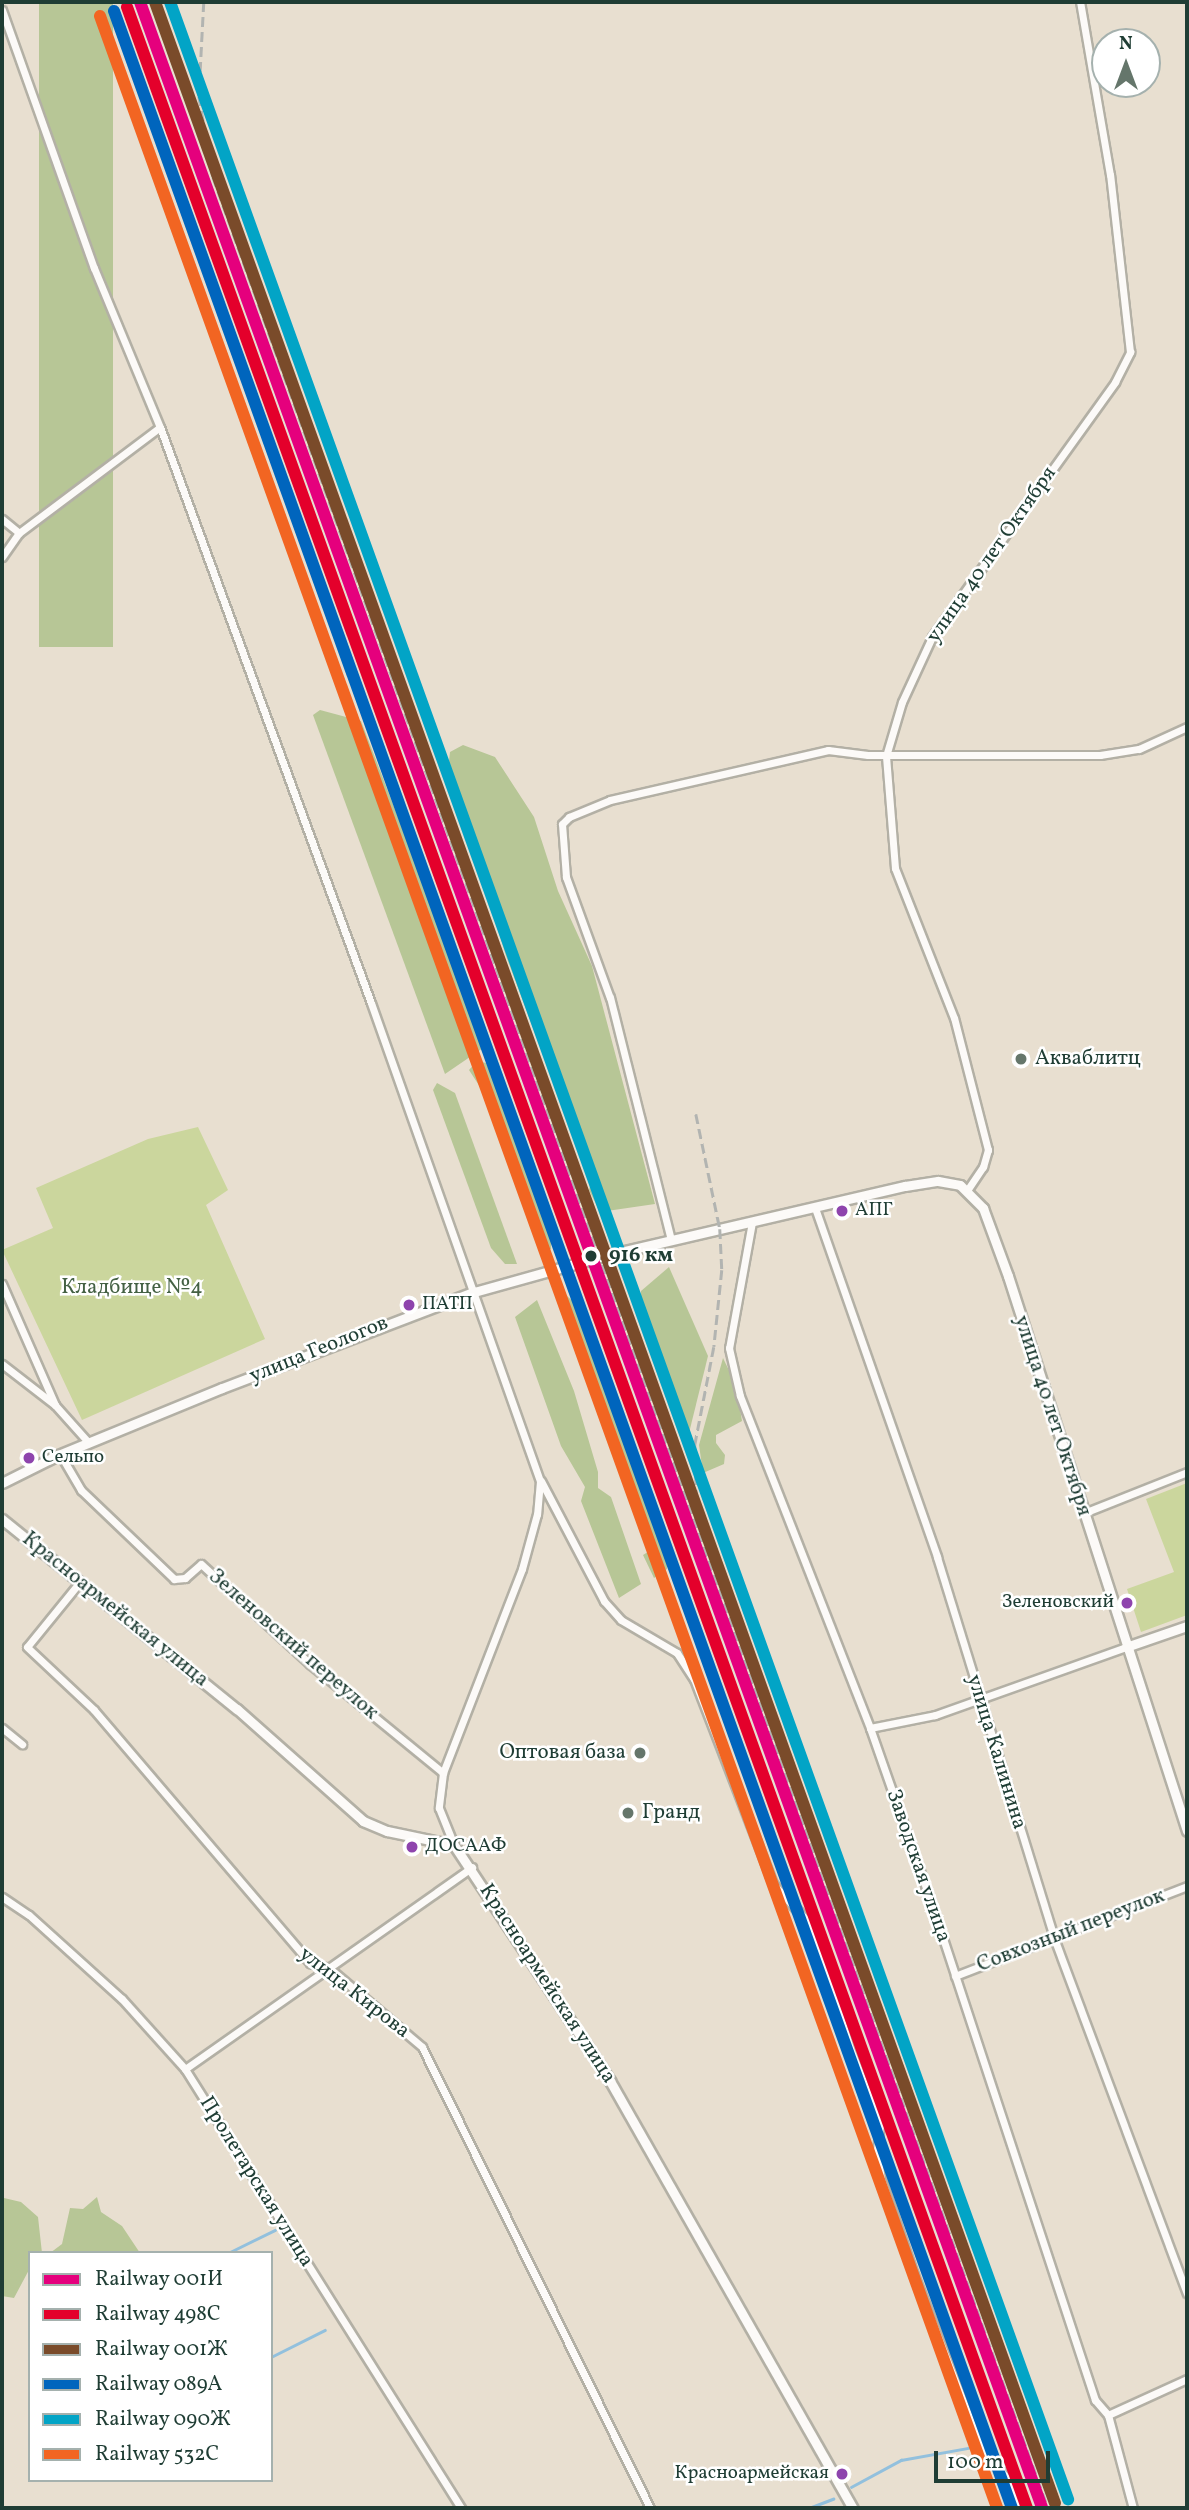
<!DOCTYPE html>
<meta charset="utf-8">
<style>
body{margin:0}
#map{position:relative;width:1189px;height:2510px;overflow:hidden;background:#e8dfd0;font-family:Vollkorn,serif}
div>[style]{position:absolute}
.green>*{inset:0;background:#cbd69d}
.forest>*{inset:0;background:#b7c696;transform-origin:0 0}
.stream>*{height:2.5px;margin:-1.25px;padding:0 1.25px;transform-origin:1.25px;border-radius:1.25px;background:#92c0dd}
.roads{filter:drop-shadow(2px 0 #b3b0a5) drop-shadow(-2px 0 #b3b0a5) drop-shadow(0 2px #b3b0a5) drop-shadow(0 -2px #b3b0a5)}
.minor>*{height:7px;margin:-3.5px;padding:0 3.5px;transform-origin:3.5px;border-radius:3.5px;background:#fcfaf8}
.tertiary>*{height:9px;margin:-4.5px;padding:0 4.5px;transform-origin:4.5px;border-radius:4.5px;background:#fcfaf8}
.rail>*{height:2.5px;margin-top:-1.25px;transform-origin:0;background:repeating-linear-gradient(90deg,#b2b4b1 0 10px,transparent 0 15px)}
.rail-1>*{height:12px;margin:-6px;padding:0 6px;transform-origin:6px;border-radius:6px;background:#e5007d}
.rail-2>*{height:12px;margin:-6px;padding:0 6px;transform-origin:6px;border-radius:6px;background:#e4002b}
.rail-3>*{height:12px;margin:-6px;padding:0 6px;transform-origin:6px;border-radius:6px;background:#7a4b2a}
.rail-4>*{height:12px;margin:-6px;padding:0 6px;transform-origin:6px;border-radius:6px;background:#0065bd}
.rail-5>*{height:12px;margin:-6px;padding:0 6px;transform-origin:6px;border-radius:6px;background:#02a4c6}
.rail-6>*{height:12px;margin:-6px;padding:0 6px;transform-origin:6px;border-radius:6px;background:#f26522}
.dots>*{width:19px;height:19px;translate:-50% -50%;box-sizing:border-box;border:4px solid #fff;border-radius:50%}
span{translate:-50% -50%;white-space:nowrap;text-align:center;line-height:1.15;-webkit-text-stroke:5px #fff;paint-order:stroke}
.bus-label{font-size:19px;color:#1f3d34}
.left{translate:0 -50%;text-align:left}
.right{translate:-100% -50%;text-align:right}
.street-label{font-size:21px;color:#1f3d34}
.poi-label{font-size:21px;color:#1f3d34}
.stop-label{font-size:21px;color:#1f3d34;font-weight:700}
.park-label{font-size:21px;color:#446144}
.frame{position:absolute;inset:0;border:4px solid #1f3d34;pointer-events:none}
.legend{position:absolute;left:28px;top:2251px;width:245px;height:231px;box-sizing:border-box;background:#fff;border:2px solid #a5b1ae;margin:0;padding:9px 12px;list-style:none;font-size:21px;color:#1f3d34}
.legend li{display:flex;align-items:center;gap:14px;height:35px}
.legend b{width:35px;border:2px solid #a5b1ae}
.north{position:absolute;left:1091px;top:28px;width:70px;height:70px;box-sizing:border-box;background:#fff;border:2px solid #a5b1ae;border-radius:50%;rotate:0deg;font-size:19px;font-weight:700;line-height:28px;text-align:center;color:#1f3d34}
.north::after{content:'';display:block;margin:auto;width:24px;height:32px;background:#65766b;clip-path:polygon(50% 0,100% 100%,50% 72%,0 100%)}
.scale{position:absolute;left:934px;top:2451px;width:116px;height:32px;box-sizing:border-box;border:4px solid #1f3d34;border-top:0;padding-left:9px;font-size:21px;line-height:24px;white-space:nowrap;color:#1f3d34;-webkit-text-stroke:5px #fff;paint-order:stroke}
</style>
<div id="map">
<div class="green">
<i style="clip-path:polygon(198px 1127px,228px 1190px,206px 1205px,265px 1339px,82px 1420px,2px 1250px,53px 1228px,36px 1188px,148px 1139px)"></i>
<i style="clip-path:polygon(1187px 1483px,1187px 1615px,1141px 1632px,1127px 1589px,1174px 1572px,1146px 1499px)"></i>
</div>
<div class="forest">
<i style="left:39px;top:2px;width:74px;height:645px"></i>
<i style="clip-path:polygon(320px 710px,361px 721px,486px 1046px,445px 1074px,313px 715px)"></i>
<i style="clip-path:polygon(463px 745px,495px 757px,534px 817px,558px 891px,592px 966px,655px 1204px,600px 1212px,589px 1190px,591px 1182px,506px 956px,448px 769px,450px 752px)"></i>
<i style="clip-path:polygon(477px 1061px,486px 1063px,509px 1112px,551px 1235px,551px 1249px,545px 1250px,540px 1242px,482px 1090px,469px 1070px)"></i>
<i style="clip-path:polygon(437px 1083px,455px 1093px,517px 1264px,505px 1264px,491px 1248px,433px 1090px)"></i>
<i style="clip-path:polygon(669px 1267px,708px 1356px,689px 1433px,641px 1303px,641px 1291px)"></i>
<i style="clip-path:polygon(559px 1289px,575px 1303px,594px 1346px,632px 1452px,639px 1488px,646px 1492px,667px 1548px,667px 1569px,654px 1578px,643px 1555px,651px 1550px,558px 1300px)"></i>
<i style="clip-path:polygon(537px 1300px,574px 1391px,598px 1472px,598px 1488px,611px 1497px,641px 1584px,619px 1598px,581px 1501px,585px 1487px,561px 1446px,515px 1317px)"></i>
<i style="clip-path:polygon(723px 1358px,736px 1385px,742px 1421px,716px 1435px,716px 1443px,725px 1455px,724px 1464px,703px 1473px,699px 1445px)"></i>
<i style="clip-path:polygon(97px 2197px,101px 2212px,122px 2226px,140px 2253px,50px 2253px,62px 2244px,70px 2208px,83px 2209px)"></i>
<i style="clip-path:polygon(4px 2198px,21px 2202px,38px 2217px,42px 2253px,30px 2253px,30px 2268px,14px 2298px,2px 2296px)"></i>
</div>
<div class="stream">
<i style="left:228px;top:2253px;width:52px;rotate:-26.1deg"></i>
<i style="left:271px;top:2357px;width:60px;rotate:-26.6deg"></i>
<i style="left:851px;top:2487px;width:57px;rotate:-28.4deg"></i>
<i style="left:901px;top:2460px;width:68px;rotate:-10.2deg"></i>
<i style="left:809px;top:2508px;width:26px;rotate:-21deg"></i>
</div>
<div class="roads">
<div class="minor">
<i style="left:2px;top:10px;width:274px;rotate:70.4deg"></i>
<i style="left:94px;top:268px;width:172px;rotate:67.5deg"></i>
<i style="left:160px;top:427px;width:613px;rotate:69.88deg"></i>
<i style="left:371px;top:1003px;width:507px;rotate:70.53deg"></i>
<i style="left:540px;top:1481px;width:33px;rotate:95deg"></i>
<i style="left:537px;top:1514px;width:57px;rotate:105.3deg"></i>
<i style="left:522px;top:1569px;width:219px;rotate:111.2deg"></i>
<i style="left:443px;top:1773px;width:35px;rotate:97deg"></i>
<i style="left:439px;top:1808px;width:40px;rotate:68deg"></i>
<i style="left:2px;top:519px;width:22px;rotate:39deg"></i>
<i style="left:2px;top:557px;width:29px;rotate:-55deg"></i>
<i style="left:19px;top:533px;width:176px;rotate:-36.9deg"></i>
<i style="left:968px;top:1189px;width:27px;rotate:-56deg"></i>
<i style="left:983px;top:1167px;width:18px;rotate:-74deg"></i>
<i style="left:988px;top:1150px;width:136px;rotate:-104.4deg"></i>
<i style="left:954px;top:1018px;width:161px;rotate:-111.5deg"></i>
<i style="left:895px;top:868px;width:112px;rotate:-94.6deg"></i>
<i style="left:886px;top:756px;width:56px;rotate:-73.5deg"></i>
<i style="left:902px;top:702px;width:72px;rotate:-65.2deg"></i>
<i style="left:932px;top:637px;width:314px;rotate:-54.3deg"></i>
<i style="left:1115px;top:382px;width:34px;rotate:-63deg"></i>
<i style="left:1130px;top:352px;width:178px;rotate:-96.4deg"></i>
<i style="left:1110px;top:175px;width:176px;rotate:-99.8deg"></i>
<i style="left:815px;top:1208px;width:370px;rotate:70.7deg"></i>
<i style="left:937px;top:1557px;width:399px;rotate:72.9deg"></i>
<i style="left:1054px;top:1938px;width:379px;rotate:69.5deg"></i>
<i style="left:752px;top:1222px;width:128px;rotate:100.3deg"></i>
<i style="left:729px;top:1348px;width:49px;rotate:77.1deg"></i>
<i style="left:740px;top:1396px;width:357px;rotate:68.6deg"></i>
<i style="left:870px;top:1728px;width:194px;rotate:70.7deg"></i>
<i style="left:934px;top:1911px;width:515px;rotate:71.78deg"></i>
<i style="left:1095px;top:2400px;width:20px;rotate:49deg"></i>
<i style="left:1108px;top:2415px;width:96px;rotate:75deg"></i>
<i style="left:671px;top:1240px;width:250px;rotate:-104.1deg"></i>
<i style="left:610px;top:998px;width:129px;rotate:-110deg"></i>
<i style="left:566px;top:877px;width:53px;rotate:-94.3deg"></i>
<i style="left:562px;top:824px;width:10px;rotate:-45deg"></i>
<i style="left:569px;top:817px;width:44px;rotate:-22.5deg"></i>
<i style="left:610px;top:800px;width:224px;rotate:-12.9deg"></i>
<i style="left:828px;top:750px;width:40px;rotate:7.1deg"></i>
<i style="left:868px;top:755px;width:232px"></i>
<i style="left:1100px;top:755px;width:39px;rotate:-9deg"></i>
<i style="left:1139px;top:749px;width:53px;rotate:-24.6deg"></i>
<i style="left:2px;top:1284px;width:132px;rotate:66.3deg"></i>
<i style="left:2px;top:1364px;width:67px;rotate:37.7deg"></i>
<i style="left:55px;top:1405px;width:51px;rotate:48.2deg"></i>
<i style="left:60px;top:1454px;width:42px;rotate:59.7deg"></i>
<i style="left:81px;top:1490px;width:129px;rotate:43.7deg"></i>
<i style="left:174px;top:1579px;width:11px;rotate:-5deg"></i>
<i style="left:185px;top:1578px;width:21px;rotate:-41deg"></i>
<i style="left:201px;top:1564px;width:148px;rotate:42.5deg"></i>
<i style="left:310px;top:1664px;width:172px;rotate:39.3deg"></i>
<i style="left:541px;top:1481px;width:136px;rotate:62.3deg"></i>
<i style="left:604px;top:1601px;width:25px;rotate:48deg"></i>
<i style="left:621px;top:1620px;width:65px;rotate:30.5deg"></i>
<i style="left:677px;top:1653px;width:31px;rotate:57deg"></i>
<i style="left:694px;top:1679px;width:220px;rotate:68.9deg"></i>
<i style="left:773px;top:1884px;width:57px;rotate:47.1deg"></i>
<i style="left:812px;top:1926px;width:128px;rotate:72.7deg"></i>
<i style="left:850px;top:2048px;width:83px;rotate:68.7deg"></i>
<i style="left:880px;top:2125px;width:26px;rotate:97deg"></i>
<i style="left:877px;top:2151px;width:28px;rotate:82deg"></i>
<i style="left:881px;top:2179px;width:102px;rotate:71deg"></i>
<i style="left:914px;top:2275px;width:182px;rotate:68.8deg"></i>
<i style="left:980px;top:2445px;width:46px;rotate:51.1deg"></i>
<i style="left:1009px;top:2481px;width:29px;rotate:68deg"></i>
<i style="left:1084px;top:1513px;width:111px;rotate:-21.7deg"></i>
<i style="left:79px;top:1583px;width:82px;rotate:129.1deg"></i>
<i style="left:27px;top:1647px;width:92px;rotate:43.2deg"></i>
<i style="left:94px;top:1710px;width:333px;rotate:49.5deg"></i>
<i style="left:310px;top:1963px;width:20px;rotate:15deg"></i>
<i style="left:329px;top:1968px;width:122px;rotate:40.3deg"></i>
<i style="left:422px;top:2047px;width:514px;rotate:63.68deg"></i>
<i style="left:2px;top:1728px;width:26px;rotate:39deg"></i>
<i style="left:870px;top:1728px;width:66px;rotate:-11.3deg"></i>
<i style="left:935px;top:1715px;width:203px;rotate:-19.6deg"></i>
<i style="left:2px;top:1897px;width:32px;rotate:34deg"></i>
<i style="left:29px;top:1915px;width:125px;rotate:42.1deg"></i>
<i style="left:122px;top:1999px;width:94px;rotate:48deg"></i>
<i style="left:185px;top:2069px;width:519px;rotate:57.84deg"></i>
<i style="left:955px;top:1976px;width:249px;rotate:-21.2deg"></i>
<i style="left:185px;top:2069px;width:351px;rotate:-35.1deg"></i>
<i style="left:1108px;top:2415px;width:87px;rotate:-24.5deg"></i>
</div>
<div class="tertiary">
<i style="left:2px;top:1483px;width:60px;rotate:-26.6deg"></i>
<i style="left:56px;top:1456px;width:179px;rotate:-22.3deg"></i>
<i style="left:222px;top:1388px;width:270px;rotate:-20.9deg"></i>
<i style="left:474px;top:1292px;width:130px;rotate:-15.6deg"></i>
<i style="left:599px;top:1257px;width:314px;rotate:-13.1deg"></i>
<i style="left:905px;top:1186px;width:33px;rotate:-9deg"></i>
<i style="left:938px;top:1181px;width:22px;rotate:10deg"></i>
<i style="left:960px;top:1185px;width:33px;rotate:45deg"></i>
<i style="left:983px;top:1208px;width:72px;rotate:69.8deg"></i>
<i style="left:1008px;top:1276px;width:583px;rotate:72.12deg"></i>
<i style="left:2px;top:1519px;width:302px;rotate:39deg"></i>
<i style="left:237px;top:1709px;width:169px;rotate:41.6deg"></i>
<i style="left:363px;top:1821px;width:26px;rotate:23deg"></i>
<i style="left:387px;top:1831px;width:68px;rotate:11.8deg"></i>
<i style="left:454px;top:1845px;width:283px;rotate:56.5deg"></i>
<i style="left:610px;top:2081px;width:491px;rotate:60.4deg"></i>
<i style="left:1126px;top:1647px;width:65px;rotate:-19deg"></i>
</div>
</div>
<div class="rail">
<i style="left:204px;top:2px;width:94px;rotate:93deg"></i>
<i style="left:199px;top:96px;width:82px;rotate:80.2deg"></i>
<i style="left:213px;top:177px;width:2476px;rotate:70.29deg"></i>
<i style="left:696px;top:1114px;width:117px;rotate:78.2deg"></i>
<i style="left:720px;top:1229px;width:41px;rotate:87.2deg"></i>
<i style="left:722px;top:1270px;width:77px;rotate:95.9deg"></i>
<i style="left:714px;top:1347px;width:100px;rotate:101deg"></i>
<i style="left:695px;top:1445px;width:70px;rotate:88.4deg"></i>
</div>
<div class="rail-1">
<i style="left:140px;top:2px;width:2663px;rotate:70.2deg"></i>
</div>
<div class="rail-2">
<i style="left:127px;top:7px;width:2658px;rotate:70.21deg"></i>
</div>
<div class="rail-3">
<i style="left:155px;top:2px;width:2658px;rotate:70.21deg"></i>
</div>
<div class="rail-4">
<i style="left:114px;top:11px;width:2654px;rotate:70.22deg"></i>
</div>
<div class="rail-5">
<i style="left:170px;top:2px;width:2654px;rotate:70.22deg"></i>
</div>
<div class="rail-6">
<i style="left:100px;top:16px;width:2649px;rotate:70.2deg"></i>
</div>
<div class="dots">
<i style="left:1021px;top:1059px;background:#65766b"></i>
<i style="left:842px;top:1211px;background:#8e44ad"></i>
<i style="left:591px;top:1256px;background:#1f3d34"></i>
<i style="left:409px;top:1305px;background:#8e44ad"></i>
<i style="left:29px;top:1458px;background:#8e44ad"></i>
<i style="left:1127px;top:1603px;background:#8e44ad"></i>
<i style="left:640px;top:1753px;background:#65766b"></i>
<i style="left:628px;top:1813px;background:#65766b"></i>
<i style="left:412px;top:1847px;background:#8e44ad"></i>
<i style="left:842px;top:2474px;background:#8e44ad"></i>
</div>
<div class="bus-label">
<span class="left" style="left:855px;top:1211px">АПГ</span>
<span class="left" style="left:422px;top:1305px">ПАТП</span>
<span class="left" style="left:42px;top:1458px">Сельпо</span>
<span class="right" style="left:1114px;top:1603px">Зеленовский</span>
<span class="left" style="left:425px;top:1847px">ДОСААФ</span>
<span class="right" style="left:829px;top:2474px">Красноармейская</span>
</div>
<div class="street-label">
<span style="left:992px;top:555px;rotate:-55deg">улица 40 лет Октября</span>
<span style="left:319px;top:1350px;rotate:-22deg">улица Геологов</span>
<span style="left:1052px;top:1416px;rotate:72deg">улица 40 лет Октября</span>
<span style="left:115px;top:1610px;rotate:39deg">Красноармейская улица</span>
<span style="left:293px;top:1645px;rotate:41deg">Зеленовский переулок</span>
<span style="left:996px;top:1752px;rotate:73deg">улица Калинина</span>
<span style="left:918px;top:1866px;rotate:71deg">Заводская улица</span>
<span style="left:1071px;top:1931px;rotate:-21deg">Совхозный переулок</span>
<span style="left:547px;top:1984px;rotate:57deg">Красноармейская улица</span>
<span style="left:354px;top:1993px;rotate:38deg">улица Кирова</span>
<span style="left:256px;top:2182px;rotate:58deg">Пролетарская улица</span>
</div>
<div class="poi-label">
<span class="left" style="left:1035px;top:1059px">Акваблитц</span>
<span class="right" style="left:626px;top:1753px">Оптовая база</span>
<span class="left" style="left:642px;top:1813px">Гранд</span>
</div>
<div class="stop-label">
<span class="left" style="left:609px;top:1256px">916 км</span>
</div>
<div class="park-label">
<span style="left:132px;top:1288px">Кладбище №4</span>
</div>
<div class="frame"></div>
<ul class="legend">
<li><b style="height:9px;background:#e5007d"></b>Railway 001И</li>
<li><b style="height:9px;background:#e4002b"></b>Railway 498С</li>
<li><b style="height:9px;background:#7a4b2a"></b>Railway 001Ж</li>
<li><b style="height:9px;background:#0065bd"></b>Railway 089А</li>
<li><b style="height:9px;background:#02a4c6"></b>Railway 090Ж</li>
<li><b style="height:9px;background:#f26522"></b>Railway 532С</li>
</ul>
<div class="north">N</div>
<div class="scale">100 m</div>
</div>
